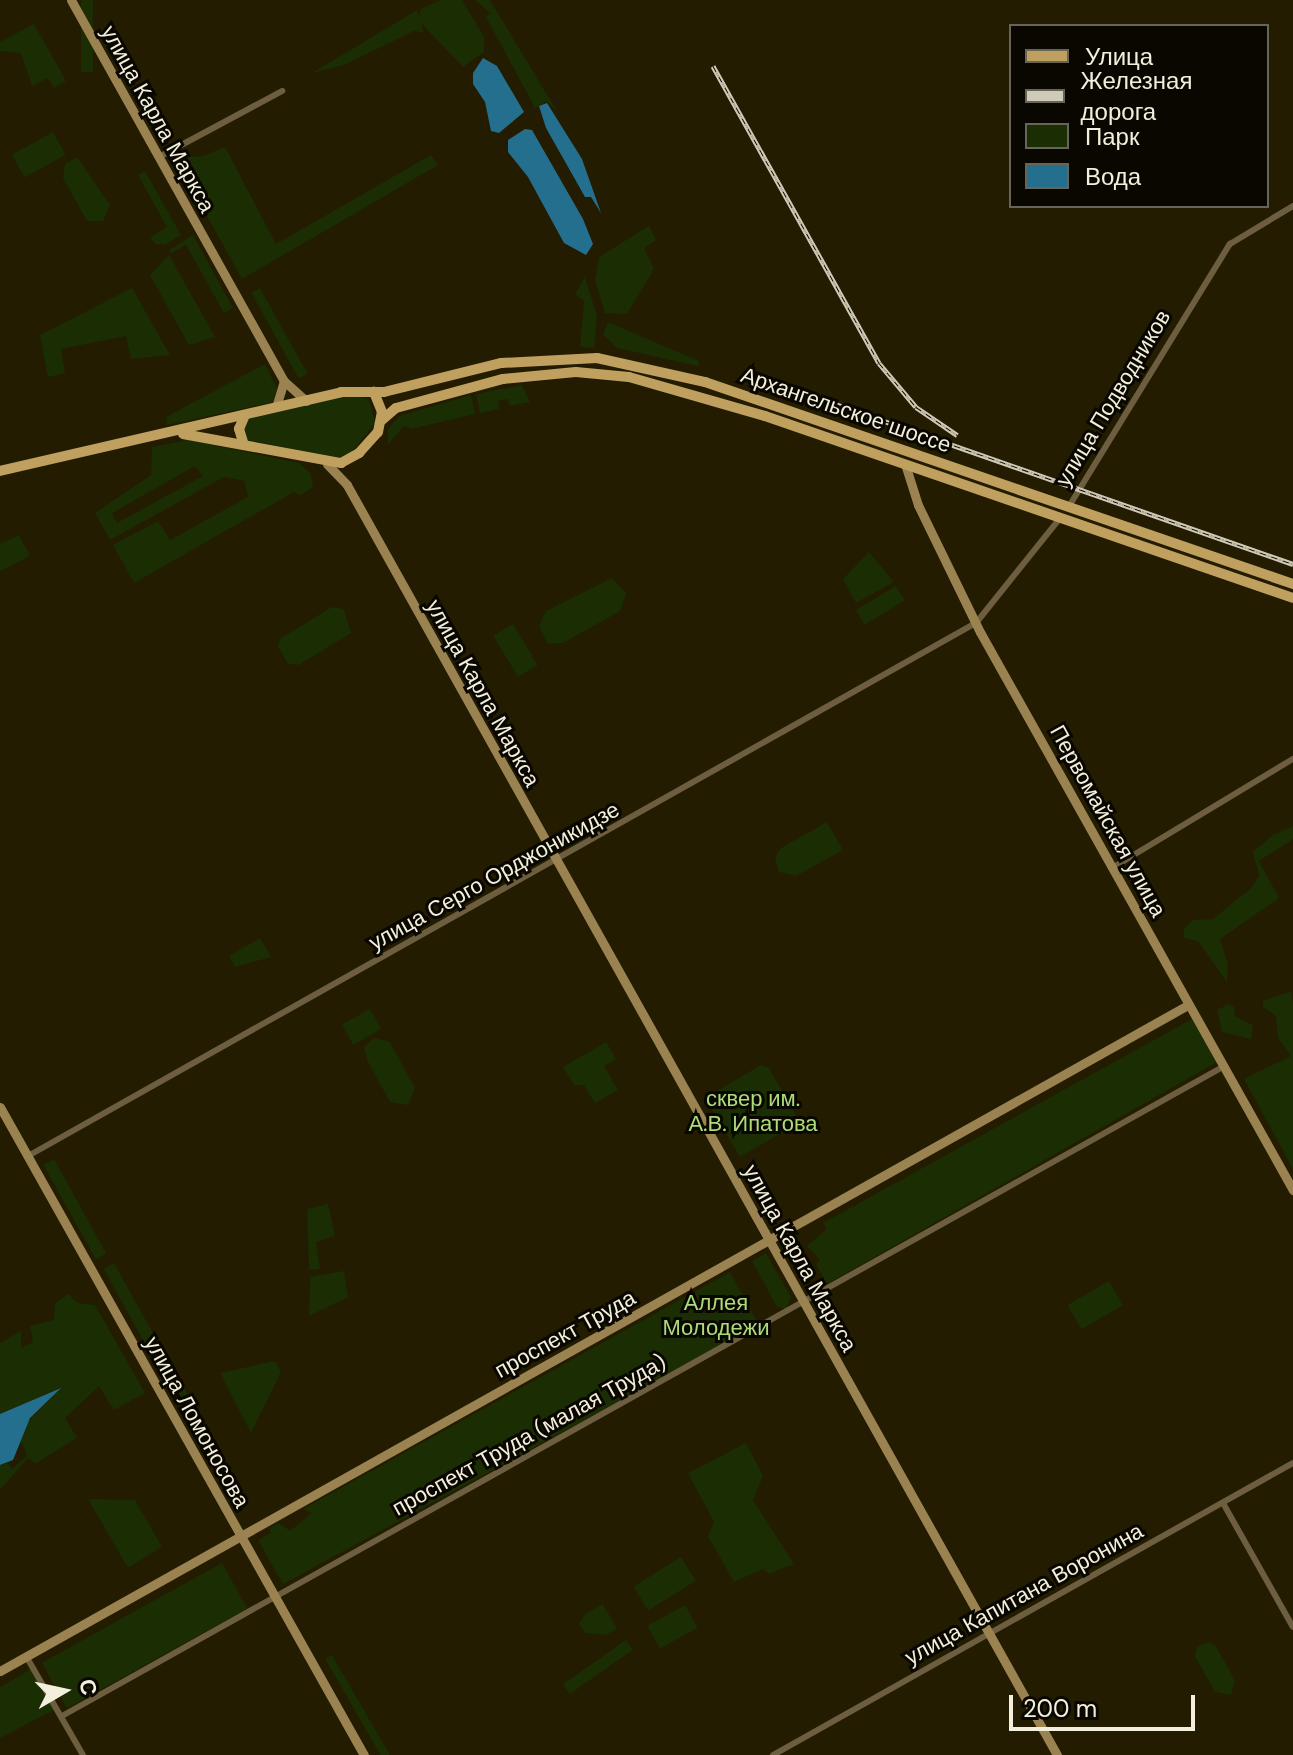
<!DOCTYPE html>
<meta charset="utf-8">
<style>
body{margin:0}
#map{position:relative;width:1293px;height:1755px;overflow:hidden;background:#231c00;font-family:"DM Sans",sans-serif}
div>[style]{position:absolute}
.green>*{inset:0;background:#1b2d03;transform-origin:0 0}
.water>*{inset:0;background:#246f8e}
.street>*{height:6px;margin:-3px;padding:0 3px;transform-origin:3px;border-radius:3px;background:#6d5e3f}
.secondary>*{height:9px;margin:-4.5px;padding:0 4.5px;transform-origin:4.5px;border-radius:4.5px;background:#9b8351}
.primary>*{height:10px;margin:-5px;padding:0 5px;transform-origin:5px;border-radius:5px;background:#c0a05e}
.rail>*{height:5px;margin-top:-2.5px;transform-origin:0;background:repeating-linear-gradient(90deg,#090700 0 6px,#d0cbb8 0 12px);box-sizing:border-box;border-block:2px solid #d0cbb8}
span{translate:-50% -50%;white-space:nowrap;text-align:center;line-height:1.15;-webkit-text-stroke:6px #090700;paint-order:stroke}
.street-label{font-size:22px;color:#f3efdd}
.park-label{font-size:22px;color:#abdc79}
.legend{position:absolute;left:1009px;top:24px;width:260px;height:184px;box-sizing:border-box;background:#090700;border:2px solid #676458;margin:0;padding:10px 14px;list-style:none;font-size:24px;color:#f3efdd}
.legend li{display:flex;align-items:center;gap:16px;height:40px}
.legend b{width:40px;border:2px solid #676458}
.north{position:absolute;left:24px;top:1651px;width:80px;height:80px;-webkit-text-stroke:6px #090700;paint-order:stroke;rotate:81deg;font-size:22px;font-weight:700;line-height:32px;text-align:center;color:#f3efdd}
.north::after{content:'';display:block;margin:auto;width:28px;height:36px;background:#f3efdd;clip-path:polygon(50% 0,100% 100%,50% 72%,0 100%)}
.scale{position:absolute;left:1009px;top:1695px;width:186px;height:36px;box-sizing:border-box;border:4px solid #f3efdd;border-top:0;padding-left:10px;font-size:24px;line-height:28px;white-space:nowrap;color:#f3efdd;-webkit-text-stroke:6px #090700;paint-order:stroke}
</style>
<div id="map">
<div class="green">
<i style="left:81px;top:0;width:12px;height:72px"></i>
<i style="clip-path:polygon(440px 0,462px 0,484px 37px,484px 52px,463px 67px,418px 20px,421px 9px)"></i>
<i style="clip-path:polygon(475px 0,490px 0,558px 113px,547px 101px,535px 108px,486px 17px,490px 13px)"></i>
<i style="clip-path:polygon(417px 10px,424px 33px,414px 31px,344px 65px,312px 73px)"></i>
<i style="clip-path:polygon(34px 24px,66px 81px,54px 88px,48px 78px,32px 86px,21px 53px,0 51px,0 42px)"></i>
<i style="left:53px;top:132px;width:26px;height:47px;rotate:61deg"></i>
<i style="clip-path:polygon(225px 147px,276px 244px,431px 155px,438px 165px,242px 279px,173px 155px,200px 157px)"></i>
<i style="clip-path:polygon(77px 157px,110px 205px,103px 221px,87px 221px,63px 178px,65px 164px)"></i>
<i style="clip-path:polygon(145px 171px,181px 235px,165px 245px,155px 244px,150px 237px,167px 227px,138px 175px)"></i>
<i style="clip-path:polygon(649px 226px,656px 240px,644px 248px,654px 269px,627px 314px,605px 313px,595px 280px,599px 257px)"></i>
<i style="clip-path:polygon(193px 235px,233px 308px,224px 313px,186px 245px,171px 253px,169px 250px)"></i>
<i style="clip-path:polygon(169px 255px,215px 337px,189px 345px,150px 275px)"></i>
<i style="clip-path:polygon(585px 277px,597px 316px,594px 348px,580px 347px,584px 301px,575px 294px)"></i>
<i style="clip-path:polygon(132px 288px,170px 355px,131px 359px,126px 336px,61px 349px,65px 373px,48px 377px,40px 335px)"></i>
<i style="left:260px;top:288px;width:98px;height:10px;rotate:61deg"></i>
<i style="clip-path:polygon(608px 322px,699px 361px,698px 366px,617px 348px,603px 334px)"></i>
<i style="clip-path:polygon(265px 364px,277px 389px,273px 402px,167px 425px,166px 417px)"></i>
<i style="clip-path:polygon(522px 385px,530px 402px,510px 406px,508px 399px,498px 401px,499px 409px,480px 413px,476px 394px)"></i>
<i style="clip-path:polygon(347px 394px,369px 399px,375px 423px,352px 452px,339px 459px,247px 440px,242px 425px,245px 419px)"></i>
<i style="clip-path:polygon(471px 395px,475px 414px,411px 429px,404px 426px,388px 445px,388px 429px,399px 416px)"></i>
<i style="clip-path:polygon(evenodd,188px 440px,299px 463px,311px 474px,313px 487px,301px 495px,294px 492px,134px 583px,113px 545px,158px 521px,170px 540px,248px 497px,245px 481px,224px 477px,110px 540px,95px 513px,151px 475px,152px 447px,188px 440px,195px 466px,203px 476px,117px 523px,112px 513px,195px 466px)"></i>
<i style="clip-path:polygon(19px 535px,30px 556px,0 571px,0 544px)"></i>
<i style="clip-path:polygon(869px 552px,894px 582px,856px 603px,843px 579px)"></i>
<i style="clip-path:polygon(612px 578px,626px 593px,620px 611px,563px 643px,548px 644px,539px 626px,546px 611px)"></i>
<i style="left:896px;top:586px;width:17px;height:47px;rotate:59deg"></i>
<i style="clip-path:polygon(332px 607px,344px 609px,351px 633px,299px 665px,288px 664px,278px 646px,281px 638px)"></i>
<i style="left:513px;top:624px;width:48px;height:23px;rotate:59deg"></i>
<i style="clip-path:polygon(827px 822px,843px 850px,796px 876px,779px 872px,775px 857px,781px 848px)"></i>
<i style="clip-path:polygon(1293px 826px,1293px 839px,1259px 861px,1279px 898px,1220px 939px,1228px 964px,1227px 982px,1198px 941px,1184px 938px,1184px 928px,1193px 920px,1213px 919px,1251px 888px,1259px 876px,1253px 852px,1273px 835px)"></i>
<i style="clip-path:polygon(260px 938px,271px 957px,235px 967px,229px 956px)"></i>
<i style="clip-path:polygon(1291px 991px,1293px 1002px,1293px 1169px,1244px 1079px,1291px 1056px,1278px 1038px,1276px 1016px,1263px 1007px,1263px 1001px)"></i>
<i style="clip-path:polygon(1229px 1004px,1235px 1008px,1234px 1016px,1253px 1025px,1251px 1039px,1222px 1032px,1217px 1010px)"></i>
<i style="left:370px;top:1009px;width:23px;height:32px;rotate:61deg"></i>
<i style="clip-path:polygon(1192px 1019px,1217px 1062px,827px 1284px,816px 1264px,820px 1260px,807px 1246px,827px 1229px,823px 1223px)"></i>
<i style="clip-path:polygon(374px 1038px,390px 1042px,415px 1088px,408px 1105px,390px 1102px,367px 1060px,364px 1047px)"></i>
<i style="clip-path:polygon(606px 1042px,616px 1059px,604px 1066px,618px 1090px,595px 1103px,584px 1085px,574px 1085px,563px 1067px)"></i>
<i style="clip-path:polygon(761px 1065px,769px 1068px,800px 1122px,740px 1157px,705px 1098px)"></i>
<i style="left:54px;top:1159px;width:108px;height:12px;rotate:61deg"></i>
<i style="clip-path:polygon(328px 1204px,335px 1236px,316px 1242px,320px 1269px,309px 1270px,307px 1209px)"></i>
<i style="clip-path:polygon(766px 1253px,791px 1297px,786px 1309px,777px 1307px,752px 1261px)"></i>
<i style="left:114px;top:1263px;width:129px;height:12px;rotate:61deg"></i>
<i style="clip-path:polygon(344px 1271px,348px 1297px,309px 1316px,310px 1277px)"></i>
<i style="clip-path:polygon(730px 1272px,759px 1325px,283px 1584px,258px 1540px,271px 1533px,269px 1528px,279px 1523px,290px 1531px,312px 1513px,303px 1509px)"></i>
<i style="left:1109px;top:1281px;width:28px;height:48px;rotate:60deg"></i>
<i style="clip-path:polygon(68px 1294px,78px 1303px,95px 1305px,145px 1393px,114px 1410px,99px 1386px,65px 1418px,77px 1438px,35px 1464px,28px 1458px,0 1490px,0 1465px,8px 1463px,12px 1469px,27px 1456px,20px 1438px,26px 1424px,60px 1388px,0 1414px,0 1343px,21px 1331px,21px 1348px,33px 1342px,30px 1326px,54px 1320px,55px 1303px)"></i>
<i style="clip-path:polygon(275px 1361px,281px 1372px,251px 1433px,220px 1373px)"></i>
<i style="clip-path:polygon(183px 1386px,221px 1454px,217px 1457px,210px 1445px,205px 1448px,173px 1391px)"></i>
<i style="clip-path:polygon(746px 1443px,763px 1476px,753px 1500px,794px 1564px,769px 1574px,763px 1569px,734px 1582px,708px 1536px,714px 1522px,688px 1473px)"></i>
<i style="clip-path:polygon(88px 1499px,135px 1500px,162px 1547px,128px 1568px)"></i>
<i style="left:681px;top:1557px;width:28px;height:56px;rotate:58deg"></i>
<i style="left:222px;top:1563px;width:52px;height:206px;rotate:61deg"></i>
<i style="clip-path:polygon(603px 1604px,617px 1629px,606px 1635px,585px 1633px,579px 1624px,585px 1614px)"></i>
<i style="left:685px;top:1605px;width:26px;height:43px;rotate:61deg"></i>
<i style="left:626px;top:1640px;width:12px;height:77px;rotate:55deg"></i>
<i style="clip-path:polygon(1208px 1642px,1215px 1645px,1235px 1680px,1231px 1695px,1215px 1692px,1195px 1656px,1197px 1647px)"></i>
<i style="left:332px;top:1655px;width:115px;height:8px;rotate:60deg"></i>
<i style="clip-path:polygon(31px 1669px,54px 1710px,0 1738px,0 1687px)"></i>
</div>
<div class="water">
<i style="clip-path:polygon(483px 58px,497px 66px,524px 112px,499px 133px,491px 131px,485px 102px,473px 84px,473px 73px)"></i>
<i style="clip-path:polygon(547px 103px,582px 159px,601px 213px,591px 197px,585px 197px,546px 128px,539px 106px)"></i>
<i style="clip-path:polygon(525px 129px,532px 130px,583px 219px,593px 244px,586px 255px,564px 243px,528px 177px,508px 152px,508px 140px)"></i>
<i style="clip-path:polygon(61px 1388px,30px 1418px,13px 1460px,0 1465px,0 1414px)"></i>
</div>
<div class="street">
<i style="left:159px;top:157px;width:140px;rotate:-28.2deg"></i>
<i style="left:1068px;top:508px;width:310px;rotate:-58.5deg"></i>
<i style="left:1230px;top:244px;width:74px;rotate:-31.1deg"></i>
<i style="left:1112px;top:868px;width:211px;rotate:-31.1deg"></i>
<i style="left:28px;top:1156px;width:1088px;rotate:-29.35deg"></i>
<i style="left:976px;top:623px;width:136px;rotate:-51.3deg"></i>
<i style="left:1223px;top:1503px;width:142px;rotate:60.6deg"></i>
<i style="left:26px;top:1656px;width:114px;rotate:60.1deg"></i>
<i style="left:62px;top:1716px;width:1330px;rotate:-29.21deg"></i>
<i style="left:773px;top:1755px;width:596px;rotate:-29.32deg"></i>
</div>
<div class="secondary">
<i style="left:71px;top:0;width:436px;rotate:60.8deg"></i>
<i style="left:284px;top:381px;width:30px;rotate:42deg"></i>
<i style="left:276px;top:407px;width:27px;rotate:-73deg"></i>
<i style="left:327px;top:464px;width:29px;rotate:46deg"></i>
<i style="left:347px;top:485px;width:1455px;rotate:60.79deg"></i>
<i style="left:905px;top:464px;width:43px;rotate:72.4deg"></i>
<i style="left:918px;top:505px;width:141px;rotate:64deg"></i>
<i style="left:980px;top:632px;width:640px;rotate:60.71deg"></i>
<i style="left:0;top:1107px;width:743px;rotate:60.68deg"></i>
<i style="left:0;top:1671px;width:1362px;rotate:-29.28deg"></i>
</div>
<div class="primary">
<i style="left:382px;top:420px;width:18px;rotate:-41deg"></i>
<i style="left:396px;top:408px;width:111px;rotate:-15.2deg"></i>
<i style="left:503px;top:379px;width:73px;rotate:-5.5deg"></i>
<i style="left:576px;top:372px;width:53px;rotate:5.4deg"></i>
<i style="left:629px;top:377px;width:141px;rotate:16deg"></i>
<i style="left:765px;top:416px;width:558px;rotate:19.02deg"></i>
<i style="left:183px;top:434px;width:161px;rotate:10.4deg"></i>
<i style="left:341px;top:463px;width:21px;rotate:-29deg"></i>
<i style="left:359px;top:453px;width:28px;rotate:-48deg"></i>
<i style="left:378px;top:432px;width:20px;rotate:-79deg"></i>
<i style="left:382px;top:412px;width:22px;rotate:-112deg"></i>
<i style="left:243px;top:442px;width:14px;rotate:-107deg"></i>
<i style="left:239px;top:429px;width:15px;rotate:-67deg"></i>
<i style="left:0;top:471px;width:350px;rotate:-13deg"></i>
<i style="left:341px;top:392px;width:43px"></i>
<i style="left:384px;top:392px;width:121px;rotate:-13.9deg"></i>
<i style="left:501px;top:363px;width:96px;rotate:-3deg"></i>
<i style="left:597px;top:358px;width:111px;rotate:12.5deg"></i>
<i style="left:705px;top:382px;width:622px;rotate:18.96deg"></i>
</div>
<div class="rail">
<i style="left:713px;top:66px;width:340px;rotate:60.8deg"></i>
<i style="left:879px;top:363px;width:57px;rotate:49.9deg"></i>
<i style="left:916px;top:407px;width:50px;rotate:34.3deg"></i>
<i style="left:807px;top:394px;width:515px;rotate:19.28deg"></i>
</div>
<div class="street-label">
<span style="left:158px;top:119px;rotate:61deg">улица Карла Маркса</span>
<span style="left:1113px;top:398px;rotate:-59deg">улица Подводников</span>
<span style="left:846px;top:410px;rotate:19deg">Архангельское шоссе</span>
<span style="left:483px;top:693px;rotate:61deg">улица Карла Маркса</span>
<span style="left:1108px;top:821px;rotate:61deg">Первомайская улица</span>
<span style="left:494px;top:876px;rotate:-29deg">улица Серго Орджоникидзе</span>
<span style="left:800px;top:1258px;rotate:61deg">улица Карла Маркса</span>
<span style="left:565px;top:1334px;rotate:-29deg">проспект Труда</span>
<span style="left:197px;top:1422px;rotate:61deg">улица Ломоносова</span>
<span style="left:529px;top:1435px;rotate:-29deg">проспект Труда (малая Труда)</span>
<span style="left:1024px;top:1594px;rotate:-29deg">улица Капитана Воронина</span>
</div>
<div class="park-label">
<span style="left:753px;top:1111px">сквер им.<br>А.В. Ипатова</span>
<span style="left:716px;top:1315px">Аллея<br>Молодежи</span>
</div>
<ul class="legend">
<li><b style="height:10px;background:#c0a05e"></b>Улица</li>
<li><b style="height:10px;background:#d0cbb8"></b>Железная дорога</li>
<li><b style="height:22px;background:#1b2d03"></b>Парк</li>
<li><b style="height:22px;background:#246f8e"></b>Вода</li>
</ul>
<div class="north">С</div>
<div class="scale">200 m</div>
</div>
